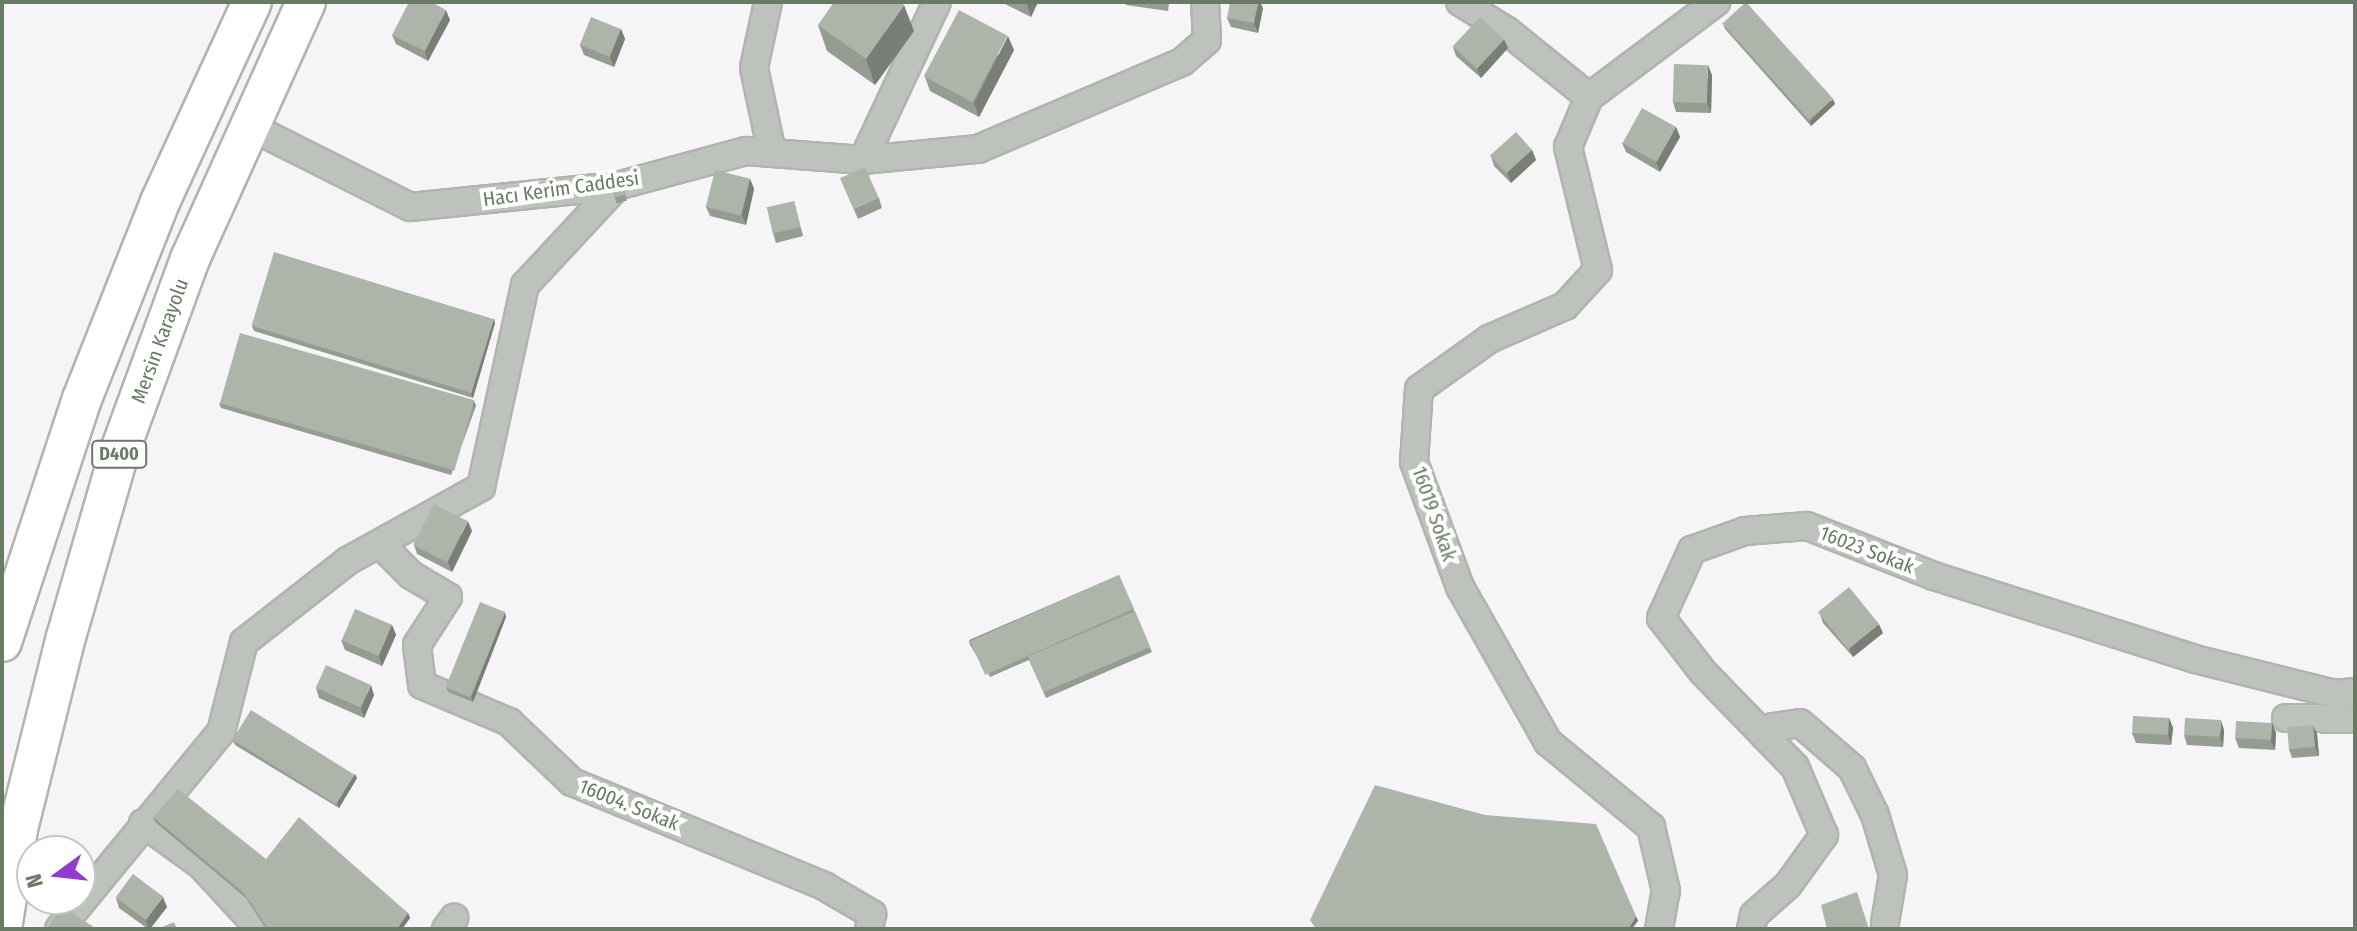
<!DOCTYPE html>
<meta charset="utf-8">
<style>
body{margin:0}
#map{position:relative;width:2357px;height:931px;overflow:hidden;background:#f6f4f6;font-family:"Fira Sans Condensed",sans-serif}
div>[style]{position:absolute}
.roads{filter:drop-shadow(2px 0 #afb5ae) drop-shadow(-2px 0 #afb5ae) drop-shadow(0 2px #afb5ae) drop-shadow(0 -2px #afb5ae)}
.minor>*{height:26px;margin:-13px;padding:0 13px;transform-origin:13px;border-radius:13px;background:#bdc3bc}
.highway>*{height:38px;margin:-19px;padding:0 19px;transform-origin:19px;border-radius:19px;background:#fff}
.wall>*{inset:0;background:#959c92;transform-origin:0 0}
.shaded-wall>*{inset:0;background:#797f77;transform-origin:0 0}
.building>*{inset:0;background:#adb5aa;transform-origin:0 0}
span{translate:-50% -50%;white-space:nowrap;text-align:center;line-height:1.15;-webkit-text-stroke:8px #fff;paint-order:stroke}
.shield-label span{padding:2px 6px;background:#fff;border:2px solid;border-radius:6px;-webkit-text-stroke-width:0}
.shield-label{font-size:18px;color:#697b65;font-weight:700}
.street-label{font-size:20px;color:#697b65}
.frame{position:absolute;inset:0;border:4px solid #697b65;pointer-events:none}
.north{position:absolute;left:16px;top:835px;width:80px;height:80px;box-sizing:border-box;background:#fff;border:2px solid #c3cac1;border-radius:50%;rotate:255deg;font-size:22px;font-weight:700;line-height:32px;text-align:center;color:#697b65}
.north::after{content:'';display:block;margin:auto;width:28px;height:36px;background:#923bd0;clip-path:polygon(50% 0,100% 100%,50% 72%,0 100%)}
</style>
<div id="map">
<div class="roads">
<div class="minor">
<i style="left:768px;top:2px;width:67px;rotate:102deg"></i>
<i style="left:754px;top:68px;width:87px;rotate:78deg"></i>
<i style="left:1460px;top:2px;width:55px;rotate:31.7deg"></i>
<i style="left:1507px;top:31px;width:105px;rotate:38.8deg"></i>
<i style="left:249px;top:126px;width:180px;rotate:26.7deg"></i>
<i style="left:410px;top:207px;width:208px;rotate:-5.8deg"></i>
<i style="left:617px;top:186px;width:134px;rotate:-15.2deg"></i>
<i style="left:746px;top:151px;width:117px;rotate:4.4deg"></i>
<i style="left:863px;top:160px;width:116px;rotate:-5.5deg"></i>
<i style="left:978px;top:149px;width:222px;rotate:-23.1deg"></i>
<i style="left:1182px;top:62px;width:33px;rotate:-41deg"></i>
<i style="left:1207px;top:40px;width:38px;rotate:-93deg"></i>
<i style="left:863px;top:160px;width:174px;rotate:-64.9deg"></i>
<i style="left:381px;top:545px;width:42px;rotate:45deg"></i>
<i style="left:411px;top:575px;width:43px;rotate:30.7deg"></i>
<i style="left:448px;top:597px;width:57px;rotate:122.9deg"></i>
<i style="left:417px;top:645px;width:40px;rotate:82.9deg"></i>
<i style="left:422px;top:685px;width:95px;rotate:23deg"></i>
<i style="left:509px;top:722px;width:87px;rotate:43.6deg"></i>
<i style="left:572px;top:782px;width:273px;rotate:22.4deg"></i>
<i style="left:824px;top:886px;width:56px;rotate:30.3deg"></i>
<i style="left:872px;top:914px;width:15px;rotate:101deg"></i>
<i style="left:2286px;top:718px;width:69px;rotate:0.8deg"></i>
<i style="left:1765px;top:736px;width:12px;rotate:-48deg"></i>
<i style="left:1773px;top:727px;width:27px;rotate:-8deg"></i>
<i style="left:1800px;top:723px;width:69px;rotate:40.9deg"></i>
<i style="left:1852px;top:768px;width:52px;rotate:63.9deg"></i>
<i style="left:1875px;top:815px;width:63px;rotate:73.3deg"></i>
<i style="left:1893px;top:875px;width:49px;rotate:99.5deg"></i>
<i style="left:143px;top:823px;width:72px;rotate:35.9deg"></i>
<i style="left:201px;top:865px;width:87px;rotate:47.3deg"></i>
<i style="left:59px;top:929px;width:255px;rotate:-50.6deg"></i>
<i style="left:221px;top:732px;width:93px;rotate:-75.7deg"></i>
<i style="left:244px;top:642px;width:133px;rotate:-38deg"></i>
<i style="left:349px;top:560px;width:151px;rotate:-28.9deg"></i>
<i style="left:481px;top:487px;width:207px;rotate:-77.7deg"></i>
<i style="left:525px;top:285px;width:135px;rotate:-47.1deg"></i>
<i style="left:446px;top:929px;width:14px;rotate:-54deg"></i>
<i style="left:1659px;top:929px;width:39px;rotate:-80deg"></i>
<i style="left:1666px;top:891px;width:66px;rotate:-103.2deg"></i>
<i style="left:1651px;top:827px;width:134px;rotate:-140.5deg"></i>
<i style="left:1548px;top:742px;width:178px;rotate:-119.6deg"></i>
<i style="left:1460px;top:587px;width:133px;rotate:-110.2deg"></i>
<i style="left:1414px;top:462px;width:73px;rotate:-86.1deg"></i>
<i style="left:1419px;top:389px;width:86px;rotate:-35.5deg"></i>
<i style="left:1489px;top:339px;width:83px;rotate:-23.5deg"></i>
<i style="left:1565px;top:306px;width:49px;rotate:-47.5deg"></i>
<i style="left:1598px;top:270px;width:127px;rotate:-103.7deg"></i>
<i style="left:1568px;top:147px;width:54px;rotate:-67.2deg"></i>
<i style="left:1589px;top:97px;width:159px;rotate:-36.8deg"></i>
<i style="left:1751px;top:929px;width:14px;rotate:-78deg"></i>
<i style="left:1754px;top:915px;width:45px;rotate:-41.4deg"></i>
<i style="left:1788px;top:885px;width:62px;rotate:-54.2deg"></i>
<i style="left:1824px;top:835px;width:74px;rotate:-113.1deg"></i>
<i style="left:1795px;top:767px;width:132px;rotate:-134.1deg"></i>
<i style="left:1703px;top:672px;width:68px;rotate:-127.9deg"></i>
<i style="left:1661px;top:618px;width:75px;rotate:-65.5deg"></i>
<i style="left:1692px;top:550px;width:56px;rotate:-19.7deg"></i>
<i style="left:1745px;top:531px;width:62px;rotate:-4.6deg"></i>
<i style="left:1807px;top:526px;width:136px;rotate:21.5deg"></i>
<i style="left:1934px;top:576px;width:274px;rotate:17.6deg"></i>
<i style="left:2195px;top:659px;width:144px;rotate:14deg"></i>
<i style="left:2335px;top:694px;width:20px;rotate:-6deg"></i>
</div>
<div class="highway">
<i style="left:2px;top:642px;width:256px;rotate:-71.8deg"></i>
<i style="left:82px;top:399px;width:212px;rotate:-68.4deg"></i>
<i style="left:160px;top:202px;width:220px;rotate:-65.3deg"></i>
<i style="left:2px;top:929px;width:101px;rotate:-80.9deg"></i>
<i style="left:18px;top:829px;width:198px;rotate:-76deg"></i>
<i style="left:66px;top:637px;width:191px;rotate:-73.9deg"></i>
<i style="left:119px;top:453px;width:207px;rotate:-69.9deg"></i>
<i style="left:190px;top:259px;width:282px;rotate:-65.7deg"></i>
</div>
</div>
<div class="wall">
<i style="clip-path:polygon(1001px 2px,1038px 2px,1031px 17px)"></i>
<i style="clip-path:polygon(1125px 2px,1169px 2px,1168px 11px,1126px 5px)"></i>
<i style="clip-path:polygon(1263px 8px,1258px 33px,1231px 27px,1227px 18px)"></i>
<i style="clip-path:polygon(450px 20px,428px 61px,396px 44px,392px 35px)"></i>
<i style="clip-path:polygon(1723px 24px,1835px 104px,1811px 126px,1725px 29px)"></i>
<i style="clip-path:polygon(818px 25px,914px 31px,875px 85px,827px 51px)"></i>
<i style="clip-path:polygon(621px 29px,625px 39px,614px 67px,584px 55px,580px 45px)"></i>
<i style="clip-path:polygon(1453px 47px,1508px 48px,1481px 78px,1456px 56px)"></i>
<i style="clip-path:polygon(1014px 50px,979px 117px,930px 91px,925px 77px)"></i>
<i style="clip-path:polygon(1712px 75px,1711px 113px,1676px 112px,1673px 102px)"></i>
<i style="clip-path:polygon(1676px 127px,1680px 137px,1660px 172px,1626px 152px,1622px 143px)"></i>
<i style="clip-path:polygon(1532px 150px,1536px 160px,1511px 183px,1494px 166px,1491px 156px)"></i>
<i style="clip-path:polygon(840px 178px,879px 198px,882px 208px,858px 219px)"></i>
<i style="clip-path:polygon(750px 179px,754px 189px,746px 225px,710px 216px,706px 207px)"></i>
<i style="left:623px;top:186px;width:15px;height:11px;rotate:74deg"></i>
<i style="clip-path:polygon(794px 201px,803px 236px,776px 243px,773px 233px)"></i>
<i style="clip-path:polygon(495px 323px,473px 398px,254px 331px,252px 326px)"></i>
<i style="clip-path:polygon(219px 403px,476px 406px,451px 475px,221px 408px)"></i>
<i style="clip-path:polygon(472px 531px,452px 572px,417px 554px,414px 545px)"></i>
<i style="clip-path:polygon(1119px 575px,1152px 652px,1046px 698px,1029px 660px,990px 677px,970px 645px,969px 640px)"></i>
<i style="clip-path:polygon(1820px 614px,1883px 633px,1853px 657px,1823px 623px)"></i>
<i style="clip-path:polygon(506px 617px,473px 702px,448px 692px,446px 687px)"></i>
<i style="clip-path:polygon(392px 625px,396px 635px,382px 666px,345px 650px,341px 640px)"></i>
<i style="clip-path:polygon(316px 688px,374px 695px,364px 718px,319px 698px)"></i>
<i style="clip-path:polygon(2169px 718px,2173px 728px,2171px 745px,2136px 743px,2132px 733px)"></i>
<i style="clip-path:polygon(2272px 723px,2276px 733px,2275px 750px,2239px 748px,2235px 738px)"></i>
<i style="clip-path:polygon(2224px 730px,2223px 747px,2187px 745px,2184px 735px)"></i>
<i style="clip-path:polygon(2317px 734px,2319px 756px,2292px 758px,2289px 749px)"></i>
<i style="clip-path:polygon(233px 740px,357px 778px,339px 808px,235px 745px)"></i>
<i style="clip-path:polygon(153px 817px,408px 913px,410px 918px,402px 929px,266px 929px,246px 898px,155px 822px)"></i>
<i style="clip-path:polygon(116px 898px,167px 907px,150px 929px,148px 929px,119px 908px)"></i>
</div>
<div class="shaded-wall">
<i style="clip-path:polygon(1026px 2px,1038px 2px,1031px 17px)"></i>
<i style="clip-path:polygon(1258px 2px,1260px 2px,1263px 8px,1258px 33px,1254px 23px)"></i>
<i style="clip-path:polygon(904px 5px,914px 31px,875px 85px,866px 59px)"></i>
<i style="clip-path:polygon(446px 10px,450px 20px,428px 61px,425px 51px)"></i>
<i style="clip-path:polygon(621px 29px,625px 39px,614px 67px,610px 57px)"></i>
<i style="clip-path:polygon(1008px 36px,1014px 50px,979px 117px,974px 103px)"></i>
<i style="clip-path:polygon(1504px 39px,1508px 48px,1481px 78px,1477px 69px)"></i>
<i style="clip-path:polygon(1708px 65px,1712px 75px,1711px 113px,1707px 103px)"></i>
<i style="clip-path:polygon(1833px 99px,1835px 104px,1811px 126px,1810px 121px)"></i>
<i style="clip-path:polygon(1676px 127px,1680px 137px,1660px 172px,1656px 162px)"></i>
<i style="clip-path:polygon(1532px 150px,1536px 160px,1511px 183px,1507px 173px)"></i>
<i style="clip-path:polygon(750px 179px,754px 189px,746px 225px,742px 215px)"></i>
<i style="clip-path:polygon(494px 318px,495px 323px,473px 398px,471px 393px)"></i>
<i style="left:474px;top:401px;width:5px;height:73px;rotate:68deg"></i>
<i style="clip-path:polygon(468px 521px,472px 531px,452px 572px,448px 562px)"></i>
<i style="clip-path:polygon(505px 612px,506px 617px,473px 702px,471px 697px)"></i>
<i style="clip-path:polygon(1879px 624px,1883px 633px,1853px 657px,1849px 647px)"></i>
<i style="clip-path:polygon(392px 625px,396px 635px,382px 666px,379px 656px)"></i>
<i style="clip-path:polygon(371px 685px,374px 695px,364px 718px,361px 708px)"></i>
<i style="clip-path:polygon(2169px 718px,2173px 728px,2171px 745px,2168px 735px)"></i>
<i style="clip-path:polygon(2221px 720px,2224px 730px,2223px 747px,2220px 737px)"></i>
<i style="clip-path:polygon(2272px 723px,2276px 733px,2275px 750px,2271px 741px)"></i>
<i style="clip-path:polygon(2313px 725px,2317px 734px,2319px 756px,2315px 747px)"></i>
<i style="clip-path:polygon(355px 774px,357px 778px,339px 808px,337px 803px)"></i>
<i style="clip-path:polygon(163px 897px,167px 907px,150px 929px,149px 929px,146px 920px)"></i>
<i style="clip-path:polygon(408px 913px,410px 918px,402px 929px,397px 929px)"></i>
<i style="clip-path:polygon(1636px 916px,1638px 921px,1632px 929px,1628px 929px)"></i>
</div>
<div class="building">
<i style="clip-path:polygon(409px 2px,431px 2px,446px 10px,425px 51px,392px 35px)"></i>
<i style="clip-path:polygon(834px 2px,901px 2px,904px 5px,866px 59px,818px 25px)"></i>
<i style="clip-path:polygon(1230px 2px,1258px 2px,1254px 23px,1227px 18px)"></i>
<i style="left:1746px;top:2px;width:130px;height:32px;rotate:48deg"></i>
<i style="left:959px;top:10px;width:55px;height:75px;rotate:28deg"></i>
<i style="left:591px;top:17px;width:32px;height:30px;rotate:22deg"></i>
<i style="left:1480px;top:17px;width:33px;height:40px;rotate:43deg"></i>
<i style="left:1674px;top:64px;width:34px;height:38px;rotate:2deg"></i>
<i style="left:1642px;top:108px;width:39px;height:40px;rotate:29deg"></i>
<i style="left:1516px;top:132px;width:24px;height:35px;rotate:48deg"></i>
<i style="left:865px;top:167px;width:34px;height:27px;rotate:66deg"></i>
<i style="left:715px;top:170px;width:36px;height:38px;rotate:14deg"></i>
<i style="left:623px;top:186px;width:9px;height:11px;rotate:77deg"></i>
<i style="left:794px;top:201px;width:27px;height:28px;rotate:77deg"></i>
<i style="left:274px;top:252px;width:230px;height:77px;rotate:17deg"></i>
<i style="left:240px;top:333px;width:244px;height:73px;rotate:16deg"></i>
<i style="left:434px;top:504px;width:38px;height:46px;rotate:27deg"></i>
<i style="left:1119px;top:575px;width:37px;height:163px;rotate:66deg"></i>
<i style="left:1849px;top:587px;width:48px;height:40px;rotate:51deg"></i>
<i style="left:480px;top:602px;width:27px;height:92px;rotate:22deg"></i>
<i style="left:355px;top:609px;width:40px;height:34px;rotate:23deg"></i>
<i style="left:1135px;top:611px;width:39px;height:116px;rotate:67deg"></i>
<i style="left:326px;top:665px;width:49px;height:25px;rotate:24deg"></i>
<i style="left:251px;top:710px;width:122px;height:35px;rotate:32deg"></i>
<i style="left:2133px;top:716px;width:36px;height:17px;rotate:3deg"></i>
<i style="left:2185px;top:718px;width:36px;height:17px;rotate:3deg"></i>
<i style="left:2236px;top:721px;width:36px;height:17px;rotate:3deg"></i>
<i style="left:2313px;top:725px;width:22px;height:26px;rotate:85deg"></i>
<i style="clip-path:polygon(1375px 785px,1485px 815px,1596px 824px,1636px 916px,1628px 929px,1316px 929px,1310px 920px)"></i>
<i style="clip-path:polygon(178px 789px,266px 859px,299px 817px,408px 913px,397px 929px,268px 929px,244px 893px,153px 817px)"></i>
<i style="left:133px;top:874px;width:38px;height:29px;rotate:37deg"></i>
<i style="clip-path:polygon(1857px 892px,1869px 929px,1827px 929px,1821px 905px)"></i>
<i style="clip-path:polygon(62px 906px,95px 928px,94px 929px,47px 929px)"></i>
<i style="clip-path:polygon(174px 922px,177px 929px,158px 929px)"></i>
</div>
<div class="shield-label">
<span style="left:119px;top:454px">D400</span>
</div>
<div class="street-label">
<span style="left:561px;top:189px;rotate:-8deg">Hacı Kerim Caddesi</span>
<span style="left:160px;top:341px;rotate:-70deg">Mersin Karayolu</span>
<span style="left:1434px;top:514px;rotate:71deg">16019 Sokak</span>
<span style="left:1867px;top:550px;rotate:21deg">16023 Sokak</span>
<span style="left:629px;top:805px;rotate:22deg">16004. Sokak</span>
</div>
<div class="frame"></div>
<div class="north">N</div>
</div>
